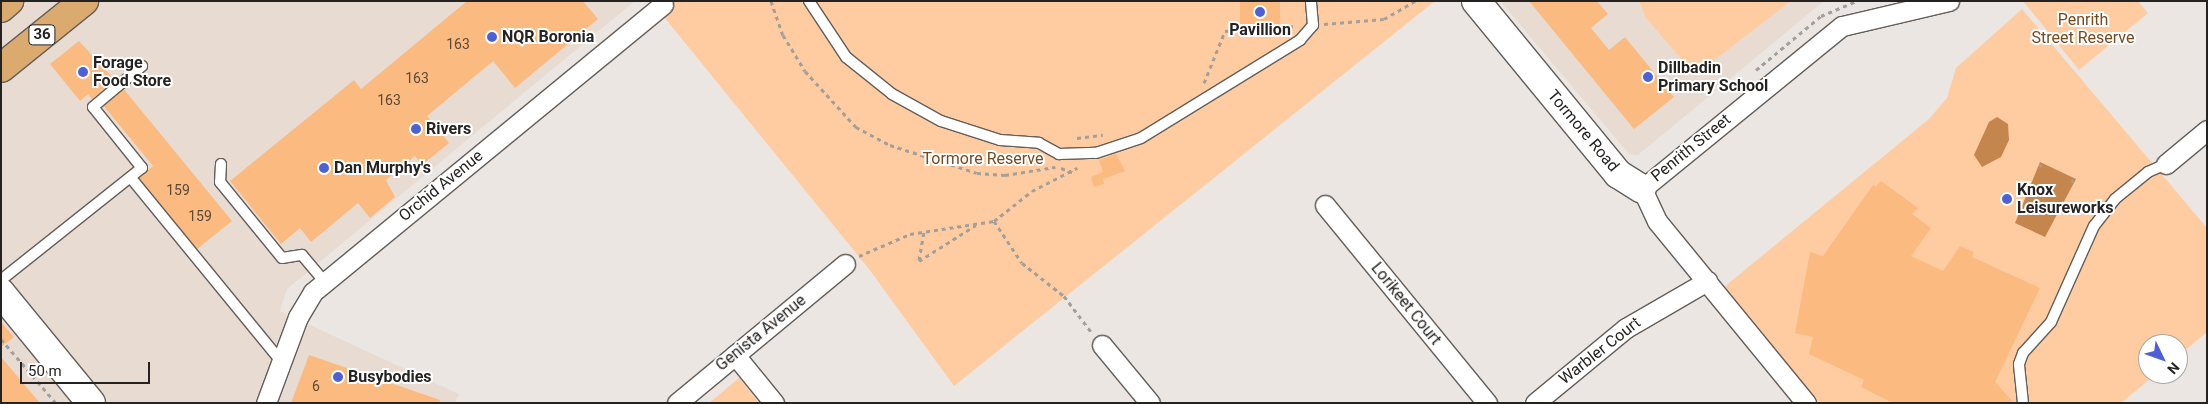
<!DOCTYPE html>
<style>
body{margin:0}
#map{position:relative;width:2208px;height:404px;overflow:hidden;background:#ece6e2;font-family:Roboto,sans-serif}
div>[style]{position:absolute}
.built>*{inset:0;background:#e8dcd2}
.green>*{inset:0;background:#fecca0}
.water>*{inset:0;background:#c4864c}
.building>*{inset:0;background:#fbba80;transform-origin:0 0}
.path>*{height:3px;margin-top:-1.5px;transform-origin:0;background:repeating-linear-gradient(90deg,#a39f9b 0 4px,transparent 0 8px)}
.roads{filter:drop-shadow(1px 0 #635e5a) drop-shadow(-1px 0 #635e5a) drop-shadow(0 1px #635e5a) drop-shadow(0 -1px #635e5a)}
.lane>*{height:10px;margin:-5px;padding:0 5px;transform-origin:5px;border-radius:5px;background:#fff}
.street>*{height:19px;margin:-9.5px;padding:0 9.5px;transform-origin:9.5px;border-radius:9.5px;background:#fff}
.secondary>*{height:28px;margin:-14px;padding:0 14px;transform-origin:14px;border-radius:14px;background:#fff}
.primary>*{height:28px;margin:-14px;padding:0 14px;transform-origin:14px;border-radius:14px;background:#daaa6f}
.dots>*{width:14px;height:14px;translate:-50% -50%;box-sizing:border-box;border:2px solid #fff;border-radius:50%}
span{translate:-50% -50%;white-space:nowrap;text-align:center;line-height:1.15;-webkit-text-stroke:4px #fff;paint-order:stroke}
.number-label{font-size:14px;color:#5a4939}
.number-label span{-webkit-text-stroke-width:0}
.shield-label span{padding:1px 4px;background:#fff;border:1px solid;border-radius:4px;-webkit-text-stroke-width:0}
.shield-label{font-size:15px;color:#252321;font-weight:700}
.park-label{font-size:16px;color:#754a1f}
.poi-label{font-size:16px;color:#252321;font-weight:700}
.left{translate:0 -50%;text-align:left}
.street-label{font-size:16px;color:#252321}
.frame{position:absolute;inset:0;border:2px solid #252321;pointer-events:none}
.north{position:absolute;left:2138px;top:334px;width:50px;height:50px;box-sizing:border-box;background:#fff;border:1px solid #a8a7a6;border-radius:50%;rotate:132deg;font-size:14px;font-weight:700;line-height:20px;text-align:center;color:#252321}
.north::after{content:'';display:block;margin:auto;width:18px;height:22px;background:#4e60d5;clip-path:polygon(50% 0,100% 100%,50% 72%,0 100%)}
.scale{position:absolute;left:20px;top:362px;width:130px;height:22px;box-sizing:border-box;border:2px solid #252321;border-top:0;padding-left:6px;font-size:15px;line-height:18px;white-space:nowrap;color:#252321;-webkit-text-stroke:4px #fff;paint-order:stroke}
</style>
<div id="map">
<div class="built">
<i style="clip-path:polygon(1px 1px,635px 1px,287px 289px,280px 311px,459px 394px,455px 403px,1px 403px)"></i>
<i style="clip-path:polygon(1500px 1px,1824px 1px,1638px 155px,1629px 154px)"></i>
</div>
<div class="green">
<i style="clip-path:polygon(651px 1px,1435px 1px,954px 386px,869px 269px)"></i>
<i style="clip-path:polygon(1639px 1px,1791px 1px,1695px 75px,1646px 18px)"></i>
<i style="clip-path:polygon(2023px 1px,2138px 1px,2148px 13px,2079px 70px)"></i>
<i style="clip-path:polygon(2022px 9px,2207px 228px,2207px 332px,2178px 356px,2178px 344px,2148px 344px,2148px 374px,2156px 374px,2121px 403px,1820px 403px,1718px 292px,1929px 119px,1947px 98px,1956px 68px)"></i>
<i style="clip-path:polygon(739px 378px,759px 403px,709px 403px)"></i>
</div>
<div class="water">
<i style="clip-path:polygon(1997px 117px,2008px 124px,2009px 140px,2001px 157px,1982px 167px,1974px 155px,1989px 122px)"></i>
<i style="clip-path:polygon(2040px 162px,2076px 179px,2045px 237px,2015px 223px)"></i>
</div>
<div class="building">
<i style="clip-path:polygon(467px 1px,583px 1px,598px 19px,515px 88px,493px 61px,427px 116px,449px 143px,422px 165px,415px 156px,386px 180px,395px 197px,370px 218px,358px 203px,311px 242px,300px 228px,281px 244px,230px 181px,354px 80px,361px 89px)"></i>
<i style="left:1240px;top:1px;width:40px;height:24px"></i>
<i style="clip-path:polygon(1529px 1px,1597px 1px,1608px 14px,1591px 28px,1609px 50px,1625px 37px,1674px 97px,1634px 129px)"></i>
<i style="clip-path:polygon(79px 41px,115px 80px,92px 99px,88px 94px,80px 101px,50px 64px)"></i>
<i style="clip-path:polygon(122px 87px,232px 221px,196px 250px,137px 179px,153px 166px,102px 104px)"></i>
<i style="clip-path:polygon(1116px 154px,1125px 171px,1103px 179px,1104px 184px,1094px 187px,1091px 177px,1103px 172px,1099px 160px)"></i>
<i style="clip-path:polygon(1881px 181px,1918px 208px,1912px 214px,1931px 228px,1911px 256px,1943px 271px,1960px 246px,1974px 252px,1972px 257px,2040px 288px,1995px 382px,2014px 403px,1893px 403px,1861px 387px,1864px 380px,1809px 354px,1813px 337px,1795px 333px,1810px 252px,1823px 256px,1873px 185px,1876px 187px)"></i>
<i style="clip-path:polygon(1px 322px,14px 337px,1px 347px)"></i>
<i style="clip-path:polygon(309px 355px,440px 400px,439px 403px,291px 403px)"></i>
<i style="clip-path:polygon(1px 357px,40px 403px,1px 403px)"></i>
</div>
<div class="path">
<i style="left:771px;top:1px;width:36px;rotate:71deg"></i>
<i style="left:783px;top:35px;width:42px;rotate:58.6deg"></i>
<i style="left:805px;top:71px;width:76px;rotate:47.7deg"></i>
<i style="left:856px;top:127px;width:38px;rotate:28deg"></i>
<i style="left:890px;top:145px;width:91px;rotate:17.8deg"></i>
<i style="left:977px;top:173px;width:28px;rotate:4deg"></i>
<i style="left:1005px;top:175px;width:51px;rotate:-9.1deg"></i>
<i style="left:1324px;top:24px;width:60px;rotate:-4.8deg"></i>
<i style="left:1384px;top:19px;width:36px;rotate:-30deg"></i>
<i style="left:1756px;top:70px;width:85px;rotate:-39.7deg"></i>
<i style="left:1821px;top:16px;width:39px;rotate:-23deg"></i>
<i style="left:1204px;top:83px;width:56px;rotate:-68deg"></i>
<i style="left:1225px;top:31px;width:71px;rotate:-4deg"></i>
<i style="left:1077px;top:138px;width:26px;rotate:-7deg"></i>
<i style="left:2039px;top:165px;width:3px;rotate:18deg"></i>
<i style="left:1061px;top:168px;width:12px;rotate:20deg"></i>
<i style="left:2071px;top:180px;width:4px;rotate:34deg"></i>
<i style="left:994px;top:221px;width:48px;rotate:-38.3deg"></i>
<i style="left:1032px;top:191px;width:51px;rotate:-27.1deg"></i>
<i style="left:859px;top:256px;width:56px;rotate:-23.3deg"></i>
<i style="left:910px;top:234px;width:85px;rotate:-8.8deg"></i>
<i style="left:994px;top:221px;width:50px;rotate:56.3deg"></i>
<i style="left:1022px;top:263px;width:53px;rotate:38.2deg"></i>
<i style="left:1064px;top:296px;width:46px;rotate:52.9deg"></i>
<i style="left:919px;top:260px;width:28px;rotate:-80deg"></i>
<i style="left:919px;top:261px;width:67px;rotate:-32.3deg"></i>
<i style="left:1px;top:339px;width:84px;rotate:49.3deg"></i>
</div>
<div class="roads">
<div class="lane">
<i style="left:809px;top:1px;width:67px;rotate:56.5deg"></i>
<i style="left:846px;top:57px;width:59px;rotate:38.8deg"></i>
<i style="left:892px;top:94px;width:56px;rotate:28.9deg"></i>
<i style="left:941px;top:121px;width:62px;rotate:17.9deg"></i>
<i style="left:1000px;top:140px;width:39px;rotate:4deg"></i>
<i style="left:1039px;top:143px;width:23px;rotate:29deg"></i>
<i style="left:1059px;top:154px;width:37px;rotate:-2deg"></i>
<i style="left:1096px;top:153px;width:47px;rotate:-18.4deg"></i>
<i style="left:1141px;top:138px;width:187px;rotate:-31.6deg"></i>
<i style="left:1300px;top:40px;width:20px;rotate:-49deg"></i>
<i style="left:1313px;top:25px;width:24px;rotate:-95deg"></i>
<i style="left:221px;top:164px;width:18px;rotate:93deg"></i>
<i style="left:220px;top:182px;width:98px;rotate:50.8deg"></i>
<i style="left:282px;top:258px;width:20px;rotate:-9deg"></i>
<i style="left:302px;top:255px;width:35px;rotate:50deg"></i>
<i style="left:131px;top:178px;width:237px;rotate:50.7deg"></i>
<i style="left:1px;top:280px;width:180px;rotate:-38.5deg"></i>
<i style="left:142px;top:168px;width:78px;rotate:-128.8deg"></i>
<i style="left:93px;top:107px;width:64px;rotate:-39.9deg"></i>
<i style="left:2023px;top:403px;width:39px;rotate:-96deg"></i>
<i style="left:2019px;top:364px;width:12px;rotate:-70deg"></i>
<i style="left:2023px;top:353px;width:42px;rotate:-47.9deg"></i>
<i style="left:2051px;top:322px;width:105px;rotate:-65.9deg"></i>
<i style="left:2094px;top:226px;width:34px;rotate:-52deg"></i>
<i style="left:2115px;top:199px;width:43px;rotate:-39.3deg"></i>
<i style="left:2148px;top:172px;width:20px;rotate:-24deg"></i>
</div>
<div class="street">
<i style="left:2166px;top:164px;width:53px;rotate:-39.7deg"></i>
<i style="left:1325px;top:205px;width:256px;rotate:50.7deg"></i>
<i style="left:1102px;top:345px;width:75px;rotate:50.4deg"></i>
<i style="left:735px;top:355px;width:62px;rotate:50.9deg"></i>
<i style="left:266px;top:403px;width:92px;rotate:-69.6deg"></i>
<i style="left:298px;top:317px;width:29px;rotate:-59deg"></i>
<i style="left:313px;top:292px;width:453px;rotate:-39.4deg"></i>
<i style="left:677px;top:403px;width:218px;rotate:-39.6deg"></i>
<i style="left:1535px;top:403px;width:118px;rotate:-39.5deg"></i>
<i style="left:1626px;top:328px;width:94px;rotate:-30.1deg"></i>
<i style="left:1806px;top:403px;width:235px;rotate:-129.3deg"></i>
<i style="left:1657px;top:221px;width:35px;rotate:-115deg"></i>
<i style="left:1642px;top:189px;width:258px;rotate:-39.2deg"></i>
<i style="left:1842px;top:26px;width:110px;rotate:-13.2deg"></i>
</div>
<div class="secondary">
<i style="left:1476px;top:1px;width:224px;rotate:50.6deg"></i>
<i style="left:1618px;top:174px;width:28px;rotate:32deg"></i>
<i style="left:1px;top:293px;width:142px;rotate:50.7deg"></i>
</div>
<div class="primary">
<i style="left:1px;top:8px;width:11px;rotate:-41deg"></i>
<i style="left:1px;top:68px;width:107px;rotate:-38.9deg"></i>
</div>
</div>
<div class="dots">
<i style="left:1260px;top:12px;background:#4e60d5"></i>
<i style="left:492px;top:37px;background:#4e60d5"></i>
<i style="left:83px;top:72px;background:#4e60d5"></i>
<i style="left:1648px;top:77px;background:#4e60d5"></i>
<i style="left:416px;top:129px;background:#4e60d5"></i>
<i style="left:324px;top:168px;background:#4e60d5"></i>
<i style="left:2007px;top:199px;background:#4e60d5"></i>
<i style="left:338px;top:377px;background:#4e60d5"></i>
</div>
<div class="number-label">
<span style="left:458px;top:44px">163</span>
<span style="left:417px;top:78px">163</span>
<span style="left:389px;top:100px">163</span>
<span style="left:178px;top:190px">159</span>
<span style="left:200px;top:216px">159</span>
<span style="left:316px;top:386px">6</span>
</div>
<div class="shield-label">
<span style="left:42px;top:35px">36</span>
</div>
<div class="park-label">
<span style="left:2083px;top:29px">Penrith<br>Street Reserve</span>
<span style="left:983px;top:159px">Tormore Reserve</span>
</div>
<div class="poi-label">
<span style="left:1260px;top:30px">Pavillion</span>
<span class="left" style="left:502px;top:37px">NQR Boronia</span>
<span class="left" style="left:93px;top:72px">Forage<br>Food Store</span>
<span class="left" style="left:1658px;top:77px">Dillbadin<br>Primary School</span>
<span class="left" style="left:426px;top:129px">Rivers</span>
<span class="left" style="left:334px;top:168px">Dan Murphy's</span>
<span class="left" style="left:2017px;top:199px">Knox<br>Leisureworks</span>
<span class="left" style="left:348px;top:377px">Busybodies</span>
</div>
<div class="street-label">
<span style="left:1583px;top:131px;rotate:50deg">Tormore Road</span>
<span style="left:1691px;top:148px;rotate:-39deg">Penrith Street</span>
<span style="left:441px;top:186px;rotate:-39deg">Orchid Avenue</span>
<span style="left:1406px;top:304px;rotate:51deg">Lorikeet Court</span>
<span style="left:761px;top:333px;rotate:-39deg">Genista Avenue</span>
<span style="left:1600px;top:351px;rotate:-38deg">Warbler Court</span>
</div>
<div class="frame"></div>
<div class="north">N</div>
<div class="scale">50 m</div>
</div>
